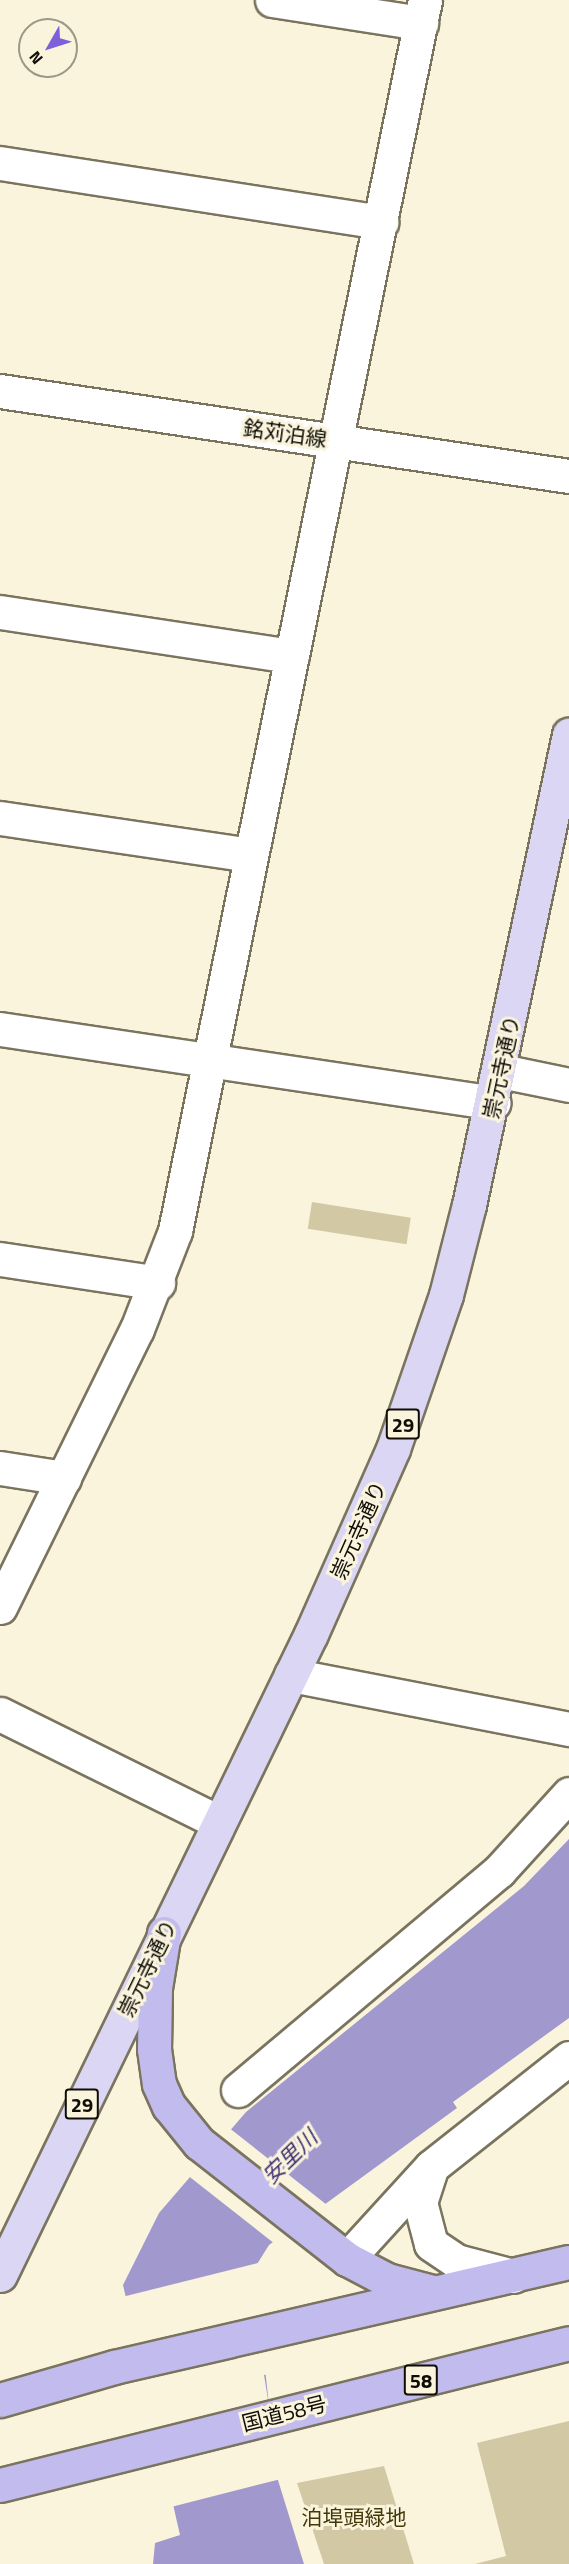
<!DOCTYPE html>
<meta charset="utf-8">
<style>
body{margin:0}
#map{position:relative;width:569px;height:2564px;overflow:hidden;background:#faf4dd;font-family:"Titillium Web","Noto Sans JP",sans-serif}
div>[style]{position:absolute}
.green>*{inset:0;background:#d2c8a4;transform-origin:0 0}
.water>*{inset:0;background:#a199ce}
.pier>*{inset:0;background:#faf4dd}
.roads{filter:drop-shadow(2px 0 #7a745f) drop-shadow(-2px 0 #7a745f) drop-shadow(0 2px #7a745f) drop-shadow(0 -2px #7a745f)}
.minor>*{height:33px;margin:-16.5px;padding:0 16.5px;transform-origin:16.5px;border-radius:16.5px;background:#fff}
.major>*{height:33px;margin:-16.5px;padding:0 16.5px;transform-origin:16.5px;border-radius:16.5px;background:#dad6f4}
.highway>*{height:33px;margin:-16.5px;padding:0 16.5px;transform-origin:16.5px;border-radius:16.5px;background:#c2bbed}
span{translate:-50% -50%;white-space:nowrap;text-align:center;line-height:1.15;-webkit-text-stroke:6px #faf4dd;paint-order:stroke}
.shield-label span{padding:2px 4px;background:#faf4dd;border:2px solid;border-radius:4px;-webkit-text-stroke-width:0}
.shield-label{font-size:20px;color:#0f0d06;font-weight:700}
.street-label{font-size:21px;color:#0f0d06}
.park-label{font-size:21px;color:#443808}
.water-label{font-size:22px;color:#403172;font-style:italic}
.north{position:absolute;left:18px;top:18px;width:60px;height:60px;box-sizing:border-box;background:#faf4dd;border:2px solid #9c9887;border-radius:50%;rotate:231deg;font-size:16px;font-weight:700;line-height:24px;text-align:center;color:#0f0d06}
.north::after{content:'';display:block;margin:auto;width:21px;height:27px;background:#7e60db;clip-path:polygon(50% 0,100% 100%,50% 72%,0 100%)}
</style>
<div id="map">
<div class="green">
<i style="left:312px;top:1202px;width:100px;height:27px;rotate:9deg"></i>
<i style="clip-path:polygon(569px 2421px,569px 2564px,475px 2564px,506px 2556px,477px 2443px)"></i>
<i style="clip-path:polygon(384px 2466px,414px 2564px,324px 2564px,297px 2483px)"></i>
</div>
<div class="water">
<i style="clip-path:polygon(569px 1839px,569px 2018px,453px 2102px,457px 2108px,269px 2245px,254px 2269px,277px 2477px,304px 2564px,153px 2564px,155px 2543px,180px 2535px,123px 2285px,159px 2213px,246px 2112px,524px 1886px)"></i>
</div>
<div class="pier">
<i style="clip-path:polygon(228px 2127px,327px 2205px,275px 2244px,186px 2174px)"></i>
<i style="clip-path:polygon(262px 2262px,257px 2270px,269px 2374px,264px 2375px,281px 2479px,171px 2507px,122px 2297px)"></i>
</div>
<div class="roads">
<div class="minor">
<i style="left:272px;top:0;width:151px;rotate:8.8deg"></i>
<i style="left:0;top:163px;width:386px;rotate:8.8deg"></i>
<i style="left:0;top:391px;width:575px;rotate:8.5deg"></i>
<i style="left:0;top:612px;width:295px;rotate:8.6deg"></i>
<i style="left:0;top:818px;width:253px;rotate:8.4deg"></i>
<i style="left:0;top:1029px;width:499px;rotate:8.5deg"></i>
<i style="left:501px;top:1071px;width:69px;rotate:11.6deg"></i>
<i style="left:0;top:1259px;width:160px;rotate:8.6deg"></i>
<i style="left:0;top:1468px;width:65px;rotate:8.9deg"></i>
<i style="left:0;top:1607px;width:310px;rotate:-63.8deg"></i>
<i style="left:137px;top:1329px;width:105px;rotate:-68.8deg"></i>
<i style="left:175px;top:1231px;width:1256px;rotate:-78.52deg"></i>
<i style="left:291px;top:1675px;width:283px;rotate:11deg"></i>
<i style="left:0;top:1714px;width:244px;rotate:26.3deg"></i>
<i style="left:238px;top:2090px;width:341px;rotate:-40deg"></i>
<i style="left:499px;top:1871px;width:104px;rotate:-47.7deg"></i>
<i style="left:430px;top:2172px;width:32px;rotate:108deg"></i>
<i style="left:420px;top:2202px;width:43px;rotate:75.3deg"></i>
<i style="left:431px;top:2244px;width:30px;rotate:34deg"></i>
<i style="left:456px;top:2261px;width:59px;rotate:14.7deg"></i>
<i style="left:347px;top:2259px;width:125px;rotate:-47.6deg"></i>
<i style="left:431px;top:2167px;width:176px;rotate:-38.3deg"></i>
</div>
<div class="major">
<i style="left:0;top:2275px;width:712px;rotate:-64.12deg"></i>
<i style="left:311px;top:1634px;width:202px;rotate:-66.1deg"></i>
<i style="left:393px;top:1449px;width:163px;rotate:-71deg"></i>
<i style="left:446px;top:1295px;width:93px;rotate:-75.7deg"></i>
<i style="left:469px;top:1205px;width:481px;rotate:-78deg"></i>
</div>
<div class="highway">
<i style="left:164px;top:1933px;width:56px;rotate:99.3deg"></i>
<i style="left:155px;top:1988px;width:61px;rotate:90.9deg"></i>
<i style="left:154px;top:2049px;width:35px;rotate:82deg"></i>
<i style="left:159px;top:2084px;width:24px;rotate:66deg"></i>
<i style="left:169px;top:2106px;width:48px;rotate:51deg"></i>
<i style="left:199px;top:2143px;width:188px;rotate:38.1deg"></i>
<i style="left:347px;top:2259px;width:45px;rotate:27.7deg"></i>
<i style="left:387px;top:2280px;width:48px;rotate:14.6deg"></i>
<i style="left:0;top:2400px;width:119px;rotate:-16.1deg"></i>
<i style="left:114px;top:2367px;width:467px;rotate:-13deg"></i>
<i style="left:0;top:2485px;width:586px;rotate:-14.01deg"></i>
</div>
</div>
<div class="shield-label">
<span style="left:403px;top:1424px">29</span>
<span style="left:82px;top:2104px">29</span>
<span style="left:421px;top:2380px">58</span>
</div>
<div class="street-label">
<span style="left:285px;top:433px;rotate:8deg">銘苅泊線</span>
<span style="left:501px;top:1067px;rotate:-78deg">崇元寺通り</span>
<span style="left:358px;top:1530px;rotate:-66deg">崇元寺通り</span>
<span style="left:147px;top:1968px;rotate:-64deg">崇元寺通り</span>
<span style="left:284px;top:2413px;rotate:-14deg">国道58号</span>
</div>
<div class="park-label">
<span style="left:354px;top:2517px">泊埠頭緑地</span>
</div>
<div class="water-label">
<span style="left:290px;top:2157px;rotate:-44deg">安里川</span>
</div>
<div class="north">N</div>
</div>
